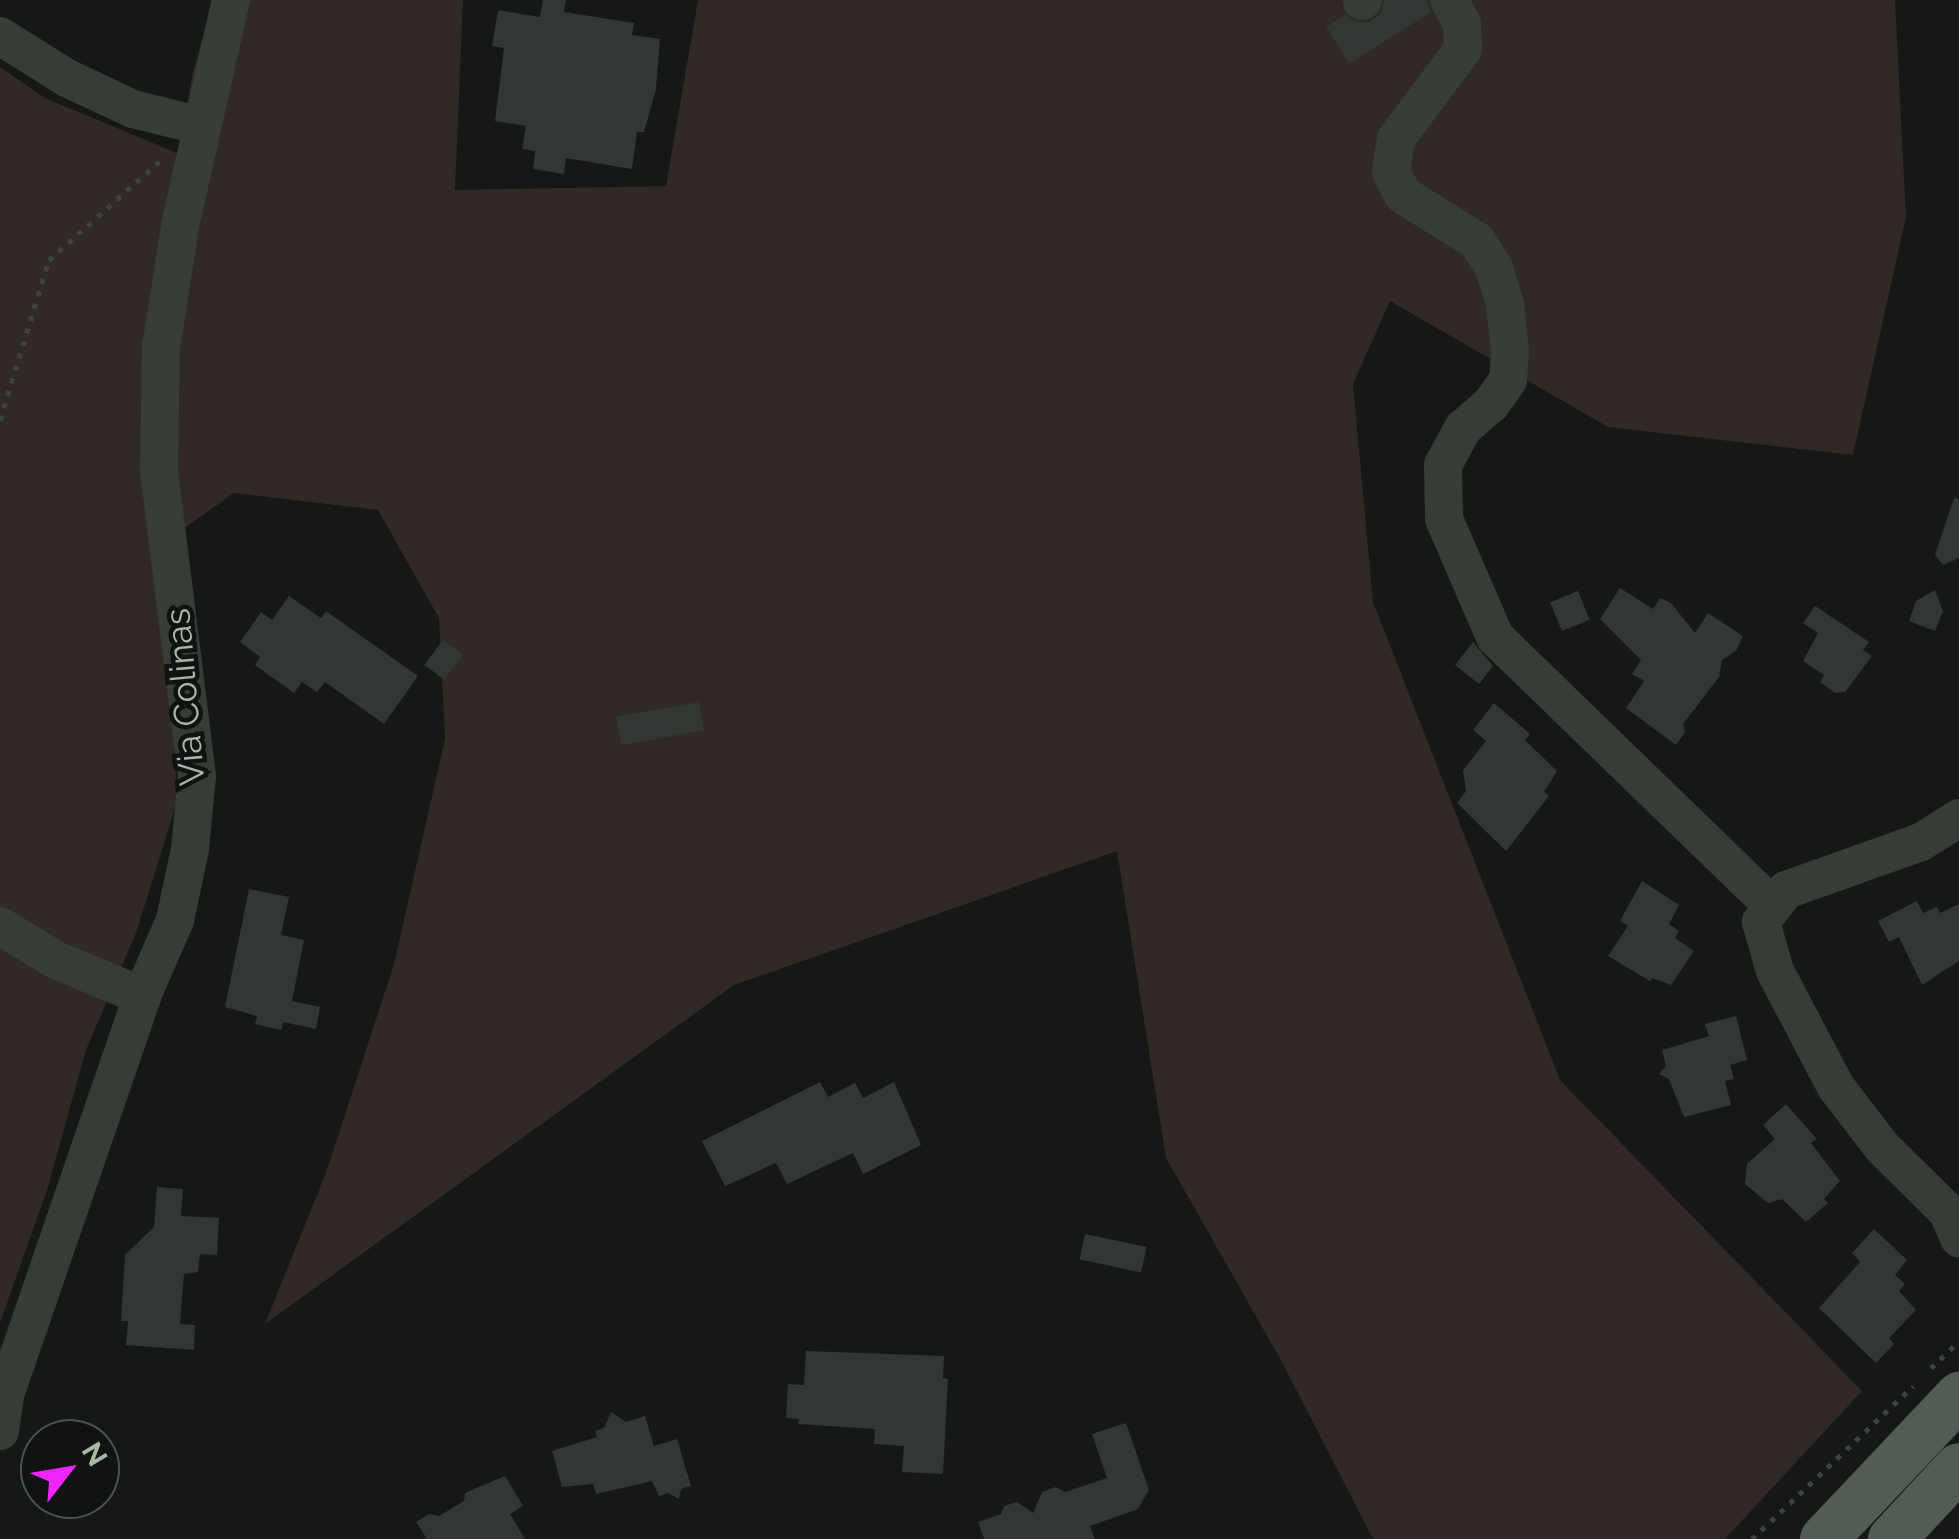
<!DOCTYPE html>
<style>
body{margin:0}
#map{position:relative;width:1959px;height:1539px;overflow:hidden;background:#151816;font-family:Raleway,sans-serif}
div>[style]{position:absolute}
.green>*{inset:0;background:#302925}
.building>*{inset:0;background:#323733;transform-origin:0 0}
.path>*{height:5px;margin-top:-2.5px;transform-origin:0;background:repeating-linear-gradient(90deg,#3c443c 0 5px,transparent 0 13px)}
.minor>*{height:38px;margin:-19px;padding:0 19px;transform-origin:19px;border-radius:19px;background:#363d37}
.major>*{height:48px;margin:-24px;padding:0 24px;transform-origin:24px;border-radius:24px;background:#525c52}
span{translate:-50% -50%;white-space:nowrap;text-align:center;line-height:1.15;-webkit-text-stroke:9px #101311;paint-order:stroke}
.street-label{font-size:35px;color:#a7b9a6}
.north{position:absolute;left:20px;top:1419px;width:100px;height:100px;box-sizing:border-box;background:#101311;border:2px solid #4c554d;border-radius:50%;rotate:59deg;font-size:28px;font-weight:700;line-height:40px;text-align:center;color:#a7b9a6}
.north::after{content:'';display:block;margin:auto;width:35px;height:45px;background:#ed26ff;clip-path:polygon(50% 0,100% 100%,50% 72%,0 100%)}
</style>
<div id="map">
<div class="green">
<i style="clip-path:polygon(213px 0,463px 0,455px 190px,666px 186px,698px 0,1895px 0,1906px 217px,1853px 455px,1608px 427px,1390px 301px,1353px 384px,1373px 602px,1560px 1080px,1862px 1391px,1725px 1539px,1373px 1539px,1282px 1362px,1166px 1158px,1117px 851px,734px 985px,265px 1324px,326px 1173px,394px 964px,445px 739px,439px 618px,378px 510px,234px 493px,165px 542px,177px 802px,136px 933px,86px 1050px,48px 1187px,0 1323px,0 67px,45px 98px,179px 154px,192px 76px)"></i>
</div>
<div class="building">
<i style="clip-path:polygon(543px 0,566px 0,564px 12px,634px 23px,632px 35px,660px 39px,656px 89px,644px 132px,637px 132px,632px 169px,566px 158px,564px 174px,533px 169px,535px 151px,522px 149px,526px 126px,495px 121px,504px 48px,492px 46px,498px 10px,540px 17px)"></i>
<i style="clip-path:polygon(1385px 0,1427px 0,1430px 13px,1349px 64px,1326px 27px,1345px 15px,1355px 22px,1369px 22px,1380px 15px)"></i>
<i style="clip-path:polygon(1954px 498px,1959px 499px,1959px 558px,1943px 565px,1935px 555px)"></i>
<i style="clip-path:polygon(1620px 588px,1653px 609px,1660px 598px,1671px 603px,1695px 633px,1708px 613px,1743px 636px,1736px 651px,1722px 660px,1719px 677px,1683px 724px,1685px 732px,1676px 745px,1626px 708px,1644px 681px,1632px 674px,1641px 660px,1600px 619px)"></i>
<i style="clip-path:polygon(1935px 590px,1943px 611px,1935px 631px,1909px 621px,1916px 601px)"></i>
<i style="left:1578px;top:591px;width:31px;height:30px;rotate:68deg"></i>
<i style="clip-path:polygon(289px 596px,321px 618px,326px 611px,418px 676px,384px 724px,325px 682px,317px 692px,302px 682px,294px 693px,255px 665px,260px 657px,240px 642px,261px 612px,272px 620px)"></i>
<i style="clip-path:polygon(1815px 606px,1869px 642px,1863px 650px,1872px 656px,1845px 692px,1835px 693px,1820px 682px,1824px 675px,1803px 661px,1818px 633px,1803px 623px)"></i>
<i style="left:443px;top:640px;width:25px;height:31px;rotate:37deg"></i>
<i style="clip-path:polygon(1473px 642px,1493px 666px,1479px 684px,1455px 665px)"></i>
<i style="left:699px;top:702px;width:29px;height:84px;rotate:80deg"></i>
<i style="clip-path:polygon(1494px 703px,1530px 734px,1525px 740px,1557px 771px,1544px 792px,1549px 796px,1506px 851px,1457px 803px,1466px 791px,1463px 770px,1486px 741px,1473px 730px)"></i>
<i style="clip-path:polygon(1642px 881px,1679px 905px,1669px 924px,1679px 931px,1675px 938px,1694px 951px,1671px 985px,1652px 978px,1650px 981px,1608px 956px,1628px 926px,1620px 921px)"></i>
<i style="clip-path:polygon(249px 889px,289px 897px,281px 935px,304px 940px,292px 1001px,320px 1007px,316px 1029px,283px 1022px,281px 1030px,255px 1024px,257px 1016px,225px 1007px)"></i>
<i style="clip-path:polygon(1917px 901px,1923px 913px,1937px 907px,1940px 913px,1959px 904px,1959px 961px,1922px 985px,1899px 937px,1889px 942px,1878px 921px)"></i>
<i style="clip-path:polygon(1736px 1016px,1747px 1060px,1730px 1065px,1734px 1079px,1725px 1081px,1731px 1105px,1684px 1117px,1669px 1079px,1659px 1074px,1666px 1066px,1662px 1050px,1709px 1036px,1705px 1024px)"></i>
<i style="clip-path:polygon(820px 1082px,828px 1097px,855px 1083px,863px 1098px,894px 1082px,921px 1145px,863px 1174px,853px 1153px,787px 1184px,776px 1163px,725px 1186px,702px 1141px)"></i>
<i style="clip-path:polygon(1786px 1104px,1817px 1139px,1811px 1143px,1840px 1181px,1824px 1199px,1828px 1203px,1806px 1222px,1782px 1199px,1768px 1203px,1745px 1184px,1747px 1164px,1775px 1139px,1763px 1125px)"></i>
<i style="clip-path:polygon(157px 1187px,183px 1189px,181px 1216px,219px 1218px,217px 1255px,200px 1254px,198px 1272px,184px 1274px,180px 1324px,195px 1325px,194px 1350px,126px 1345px,128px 1321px,121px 1321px,125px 1255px,154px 1227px)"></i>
<i style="clip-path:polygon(1874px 1229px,1907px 1260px,1895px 1275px,1905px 1284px,1899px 1291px,1916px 1310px,1889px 1338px,1894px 1344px,1876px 1363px,1819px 1308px,1860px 1262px,1852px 1253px)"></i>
<i style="left:1085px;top:1234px;width:63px;height:26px;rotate:12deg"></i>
<i style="clip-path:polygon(806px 1351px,944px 1356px,943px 1378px,948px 1379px,943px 1474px,902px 1472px,904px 1446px,874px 1444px,875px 1429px,798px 1424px,799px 1419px,786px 1418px,788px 1384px,804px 1385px)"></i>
<i style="clip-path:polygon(611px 1412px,626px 1422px,645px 1416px,654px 1446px,677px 1439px,691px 1486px,681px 1489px,679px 1499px,668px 1493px,659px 1496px,652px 1481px,596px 1494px,593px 1484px,562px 1487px,552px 1451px,597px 1437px,595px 1431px,604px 1428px)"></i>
<i style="clip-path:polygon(1126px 1423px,1149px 1490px,1138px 1509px,1090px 1526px,1095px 1539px,984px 1539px,978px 1522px,1001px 1514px,1004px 1506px,1017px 1502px,1033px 1513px,1042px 1492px,1056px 1487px,1065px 1492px,1107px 1478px,1092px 1434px)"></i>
<i style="clip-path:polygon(505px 1476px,523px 1506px,510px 1514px,525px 1539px,427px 1539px,416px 1522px,429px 1514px,439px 1516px,464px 1501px,465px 1493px)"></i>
</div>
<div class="path">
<i style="left:0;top:420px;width:167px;rotate:-73deg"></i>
<i style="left:49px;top:260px;width:150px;rotate:-41.8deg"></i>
<i style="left:1931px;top:1368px;width:39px;rotate:-44deg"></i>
<i style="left:1752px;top:1539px;width:222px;rotate:-43.5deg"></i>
</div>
<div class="minor">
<i style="left:1449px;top:0;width:26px;rotate:61deg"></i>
<i style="left:1462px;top:23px;width:26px;rotate:88deg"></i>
<i style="left:1463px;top:49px;width:112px;rotate:126.7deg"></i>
<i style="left:1396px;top:139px;width:33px;rotate:99deg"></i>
<i style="left:1391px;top:172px;width:26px;rotate:62deg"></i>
<i style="left:1403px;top:195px;width:87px;rotate:31.9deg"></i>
<i style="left:1477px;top:241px;width:32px;rotate:58deg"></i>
<i style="left:1494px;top:268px;width:39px;rotate:73deg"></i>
<i style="left:1505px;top:305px;width:47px;rotate:83.9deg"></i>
<i style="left:1510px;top:352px;width:28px;rotate:94deg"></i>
<i style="left:1508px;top:380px;width:29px;rotate:125deg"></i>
<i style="left:1491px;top:404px;width:37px;rotate:139deg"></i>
<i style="left:1463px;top:428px;width:42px;rotate:118.4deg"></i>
<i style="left:1443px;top:465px;width:54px;rotate:88.9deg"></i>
<i style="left:1444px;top:519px;width:129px;rotate:66.6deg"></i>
<i style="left:1495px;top:637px;width:384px;rotate:44.1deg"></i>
<i style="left:1362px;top:1px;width:1px;rotate:-45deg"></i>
<i style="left:0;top:36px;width:79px;rotate:32.1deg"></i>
<i style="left:67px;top:78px;width:73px;rotate:25.2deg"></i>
<i style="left:133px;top:109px;width:70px;rotate:14deg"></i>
<i style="left:1959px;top:818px;width:45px;rotate:147.7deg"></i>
<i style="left:1921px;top:842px;width:143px;rotate:160.4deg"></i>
<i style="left:1786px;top:890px;width:41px;rotate:128deg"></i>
<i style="left:1761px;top:922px;width:51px;rotate:74.1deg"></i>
<i style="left:1775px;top:971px;width:131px;rotate:62.3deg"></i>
<i style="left:1836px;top:1087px;width:76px;rotate:52.5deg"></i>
<i style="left:1882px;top:1147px;width:91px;rotate:44.6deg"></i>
<i style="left:1947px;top:1211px;width:30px;rotate:66deg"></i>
<i style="left:0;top:926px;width:66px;rotate:31.3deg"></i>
<i style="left:56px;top:960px;width:93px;rotate:22.7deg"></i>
<i style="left:0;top:1431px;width:36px;rotate:-82deg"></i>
<i style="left:5px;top:1395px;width:422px;rotate:-71deg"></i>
<i style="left:142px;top:996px;width:83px;rotate:-66.5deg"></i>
<i style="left:175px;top:920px;width:73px;rotate:-78.1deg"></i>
<i style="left:190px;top:849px;width:73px;rotate:-84.5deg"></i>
<i style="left:197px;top:776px;width:309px;rotate:-97.1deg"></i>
<i style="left:159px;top:469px;width:121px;rotate:-89.1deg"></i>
<i style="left:161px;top:348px;width:123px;rotate:-81.1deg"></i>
<i style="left:180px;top:226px;width:232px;rotate:-77.3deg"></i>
</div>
<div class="major">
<i style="left:1824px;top:1539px;width:197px;rotate:-46.6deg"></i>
<i style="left:1892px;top:1539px;width:98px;rotate:-47.1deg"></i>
</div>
<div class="street-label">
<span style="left:185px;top:697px;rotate:-95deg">Via Colinas</span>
</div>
<div class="north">N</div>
</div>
